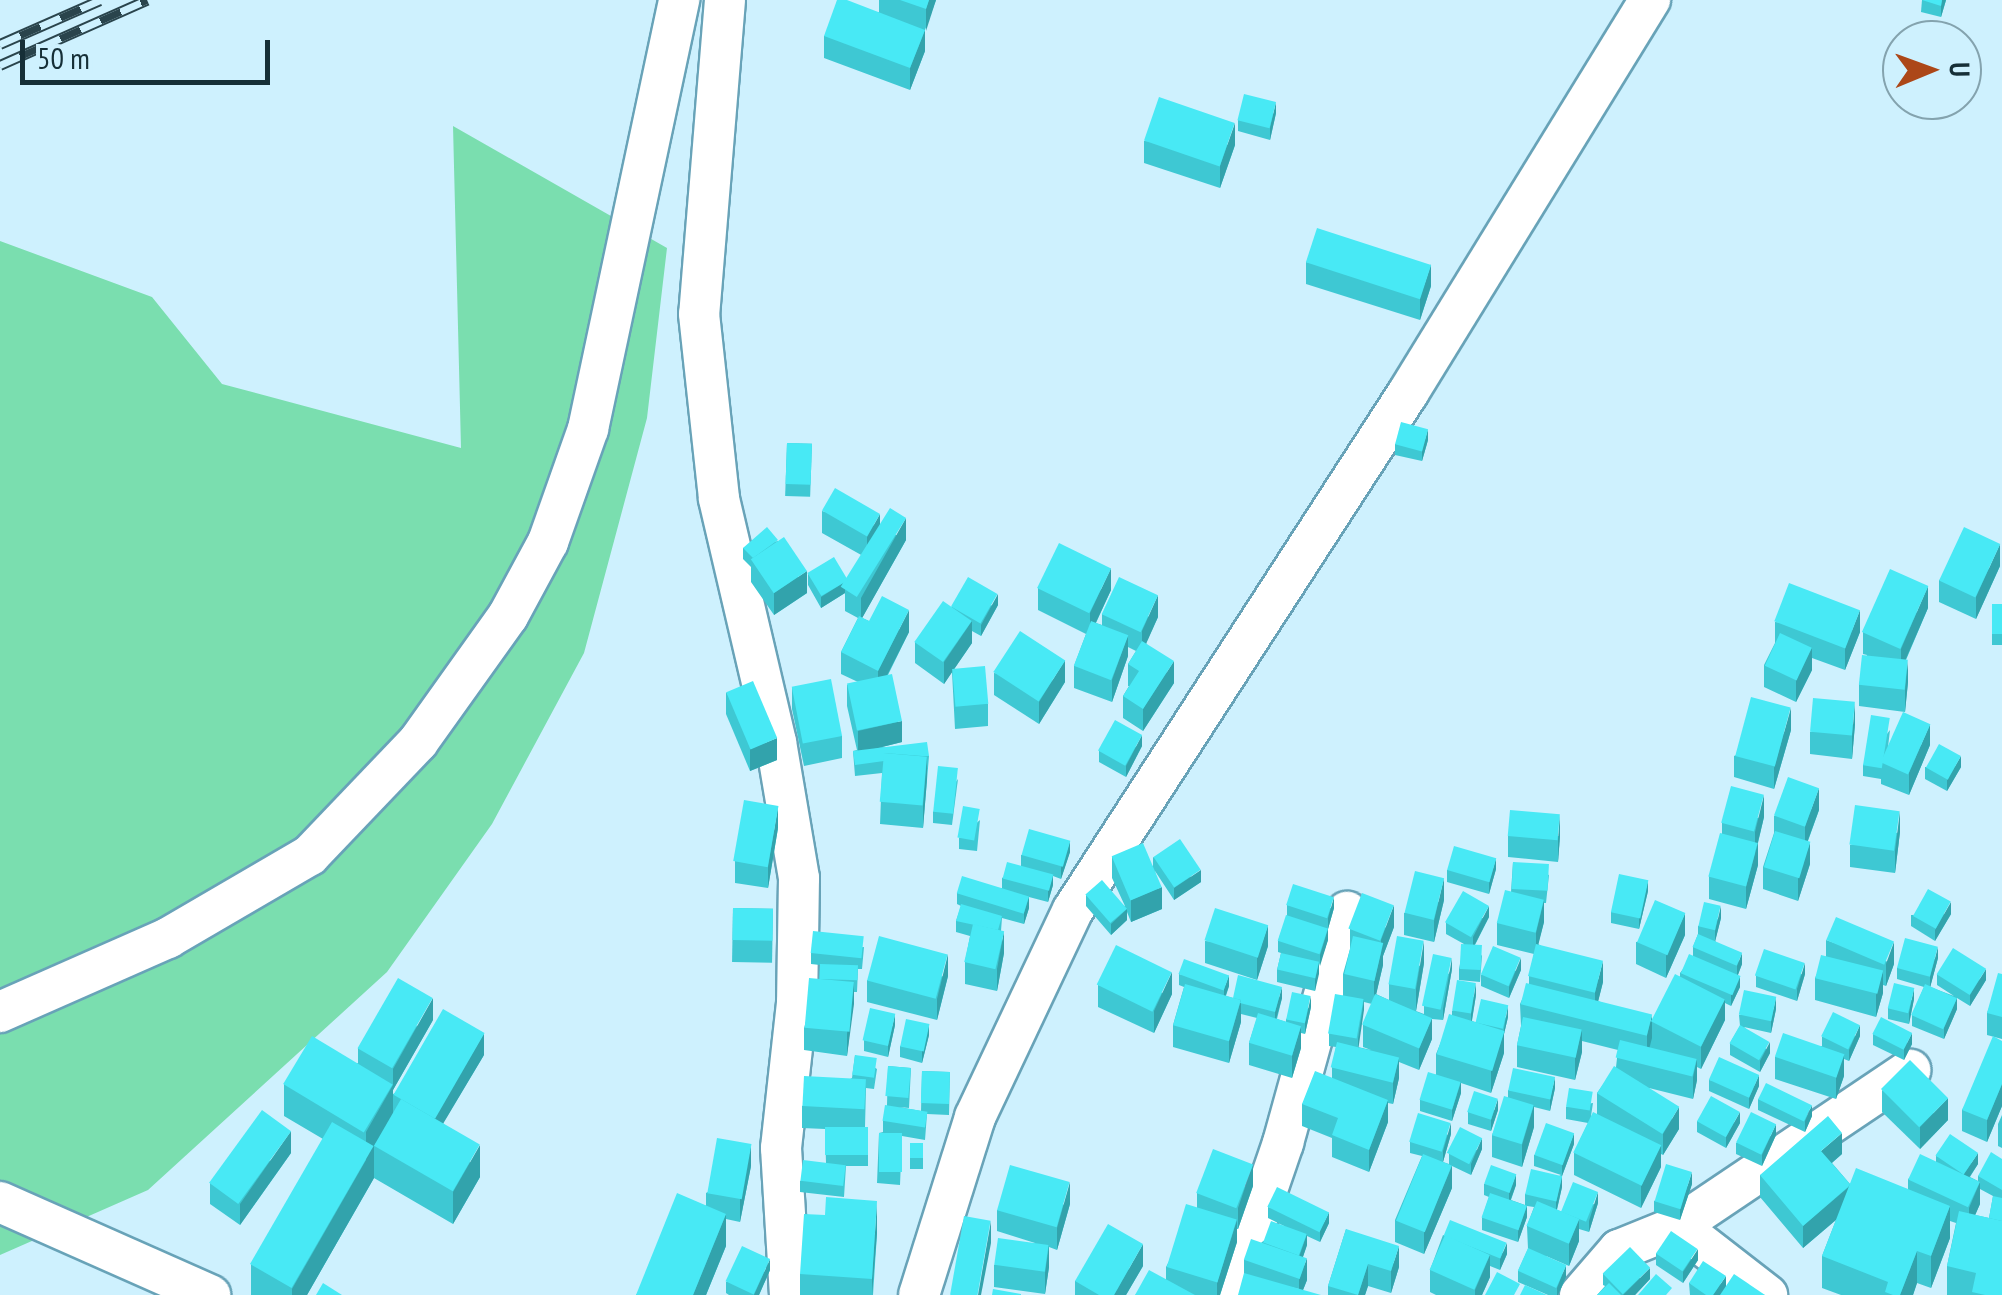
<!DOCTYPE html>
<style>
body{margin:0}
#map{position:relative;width:2002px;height:1295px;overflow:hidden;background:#cef1fe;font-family:"PT Sans Narrow",sans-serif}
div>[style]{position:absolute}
.green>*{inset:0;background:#7adeaf}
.roads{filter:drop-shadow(2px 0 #68a3b8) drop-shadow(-2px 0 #68a3b8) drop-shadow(0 2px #68a3b8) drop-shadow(0 -2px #68a3b8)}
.minor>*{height:40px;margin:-20px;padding:0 20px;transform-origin:20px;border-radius:20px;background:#fff}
.rail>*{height:11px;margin-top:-5.5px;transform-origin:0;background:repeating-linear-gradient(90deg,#cef1fe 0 22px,#2a444c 0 44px);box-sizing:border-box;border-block:2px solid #2a444c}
.wall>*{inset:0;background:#3ec8d3;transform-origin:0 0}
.shaded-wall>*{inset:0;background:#32a3ac}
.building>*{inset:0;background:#48e9f5;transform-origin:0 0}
span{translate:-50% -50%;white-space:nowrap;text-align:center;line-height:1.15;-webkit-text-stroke:10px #cef1fe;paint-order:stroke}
.north{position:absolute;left:1882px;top:20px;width:100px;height:100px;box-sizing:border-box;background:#cef1fe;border:2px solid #84a3ae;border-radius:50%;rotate:89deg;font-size:28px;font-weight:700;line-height:40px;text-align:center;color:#162f37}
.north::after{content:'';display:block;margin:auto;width:35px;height:45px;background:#ac4718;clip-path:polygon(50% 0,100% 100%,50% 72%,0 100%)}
.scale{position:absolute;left:20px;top:40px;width:250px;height:45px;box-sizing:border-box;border:5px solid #162f37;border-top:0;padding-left:12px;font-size:30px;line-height:35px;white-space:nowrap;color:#162f37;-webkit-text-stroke:8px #cef1fe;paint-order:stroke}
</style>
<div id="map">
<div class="green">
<i style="clip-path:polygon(453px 126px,667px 248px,647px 418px,584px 653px,492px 824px,387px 972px,148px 1190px,0 1255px,0 241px,152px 297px,222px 384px,461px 448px)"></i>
</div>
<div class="roads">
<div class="minor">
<i style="left:725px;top:0;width:315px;rotate:94.7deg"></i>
<i style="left:699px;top:314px;width:186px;rotate:83.8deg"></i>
<i style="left:719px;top:499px;width:250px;rotate:76.8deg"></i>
<i style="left:776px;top:742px;width:138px;rotate:80.4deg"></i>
<i style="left:799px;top:878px;width:125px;rotate:90.9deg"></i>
<i style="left:797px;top:1003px;width:146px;rotate:96.3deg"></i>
<i style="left:781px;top:1148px;width:147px;rotate:86.5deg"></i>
<i style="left:0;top:1012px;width:184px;rotate:-23.8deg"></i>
<i style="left:168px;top:938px;width:164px;rotate:-30.3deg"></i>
<i style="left:310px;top:855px;width:156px;rotate:-46.3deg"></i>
<i style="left:418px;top:742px;width:155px;rotate:-54.5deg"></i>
<i style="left:508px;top:616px;width:84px;rotate:-61.6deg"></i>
<i style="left:548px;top:542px;width:120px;rotate:-70.5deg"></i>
<i style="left:588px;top:429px;width:439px;rotate:-78deg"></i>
<i style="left:0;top:1202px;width:230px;rotate:23.9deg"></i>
<i style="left:1678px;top:1226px;width:113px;rotate:37.8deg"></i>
<i style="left:919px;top:1295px;width:187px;rotate:-72.5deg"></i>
<i style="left:975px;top:1117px;width:229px;rotate:-64.7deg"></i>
<i style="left:1073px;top:910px;width:616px;rotate:-57.06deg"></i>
<i style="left:1408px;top:393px;width:462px;rotate:-58.4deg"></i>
<i style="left:1231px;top:1295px;width:161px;rotate:-71.1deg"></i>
<i style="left:1283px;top:1143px;width:240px;rotate:-74.5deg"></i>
<i style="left:1580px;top:1295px;width:60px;rotate:-49.1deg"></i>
<i style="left:1619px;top:1250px;width:64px;rotate:-22.1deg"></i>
<i style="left:1678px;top:1226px;width:280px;rotate:-33.9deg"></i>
</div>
</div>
<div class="rail">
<i style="left:0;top:44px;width:109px;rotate:-23.7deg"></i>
<i style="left:0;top:65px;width:161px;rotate:-23.9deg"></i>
</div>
<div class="wall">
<i style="clip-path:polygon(879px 0,936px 0,925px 30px,925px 51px,910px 90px,824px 58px,824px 36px,879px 12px)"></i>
<i style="clip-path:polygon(1922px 0,1946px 0,1941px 17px,1921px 12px)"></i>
<i style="clip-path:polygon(1276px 113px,1270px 140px,1238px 131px,1238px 120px)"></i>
<i style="clip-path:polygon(1144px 141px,1235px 145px,1220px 188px,1144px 163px)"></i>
<i style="clip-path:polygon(1306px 262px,1431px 286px,1420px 320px,1306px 284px)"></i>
<i style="clip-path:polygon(1428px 440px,1422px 461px,1395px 455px,1395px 444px)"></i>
<i style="left:787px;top:443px;width:25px;height:53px;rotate:2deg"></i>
<i style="clip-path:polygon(822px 511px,880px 527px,906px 540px,862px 618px,869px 621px,909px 632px,888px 675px,902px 742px,882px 747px,929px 756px,923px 828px,880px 824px,882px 773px,855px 776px,853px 751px,857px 750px,847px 706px,847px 685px,858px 682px,841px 674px,841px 652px,858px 618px,845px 611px,845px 593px,821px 608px,808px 585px,808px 574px,848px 583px,863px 556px,822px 533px)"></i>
<i style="clip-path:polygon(778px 541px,807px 593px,774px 615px,751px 582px,751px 567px,743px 559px,743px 548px)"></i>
<i style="clip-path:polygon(2000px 566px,1976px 619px,1939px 602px,1939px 580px)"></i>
<i style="clip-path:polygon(1038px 588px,1111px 590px,1096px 623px,1102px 625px,1102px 614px,1158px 617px,1146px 643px,1174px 683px,1143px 731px,1123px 718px,1123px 696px,1129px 686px,1128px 686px,1128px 664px,1136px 651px,1128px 647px,1128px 656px,1112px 702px,1074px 688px,1074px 666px,1086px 634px,1038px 610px)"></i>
<i style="left:1992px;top:604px;width:10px;height:41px"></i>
<i style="clip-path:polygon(998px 605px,981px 636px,972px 631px,972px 643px,954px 669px,988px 704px,988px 726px,955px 729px,952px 672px,944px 684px,915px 663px,915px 642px,952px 607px)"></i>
<i style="clip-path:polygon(1928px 608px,1906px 660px,1908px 682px,1905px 712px,1859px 706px,1859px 685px,1867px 655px,1863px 654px,1863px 632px)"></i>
<i style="clip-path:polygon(1775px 622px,1860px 632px,1845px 670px,1812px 658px,1812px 670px,1796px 702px,1764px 687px,1764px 665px,1775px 643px)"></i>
<i style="clip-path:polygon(994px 673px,1065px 682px,1039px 724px,994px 695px)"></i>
<i style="clip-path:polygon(792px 687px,842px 736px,842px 758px,804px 766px,792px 709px)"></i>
<i style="clip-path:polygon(726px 692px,777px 760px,750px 771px,726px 714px)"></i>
<i style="clip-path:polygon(1855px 724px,1852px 759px,1810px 754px,1810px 732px)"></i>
<i style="clip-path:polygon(1791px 730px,1774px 789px,1734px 777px,1734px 756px)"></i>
<i style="clip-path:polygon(1890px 730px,1888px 747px,1930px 745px,1909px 795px,1881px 784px,1881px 779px,1863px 776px,1863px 765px)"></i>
<i style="clip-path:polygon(1142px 746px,1126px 777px,1099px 762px,1099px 751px)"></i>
<i style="clip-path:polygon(1925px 767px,1961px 767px,1947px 791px,1925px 779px)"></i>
<i style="clip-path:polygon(958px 779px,952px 825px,933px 823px,933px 812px)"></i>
<i style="clip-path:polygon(1819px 810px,1808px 841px,1810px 864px,1798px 901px,1763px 889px,1763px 867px,1774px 833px,1774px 816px)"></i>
<i style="clip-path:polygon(1764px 817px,1758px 843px,1758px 865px,1746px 909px,1709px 899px,1709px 877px,1722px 833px,1722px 823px)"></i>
<i style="clip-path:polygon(980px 820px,977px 851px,959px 849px,959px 838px)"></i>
<i style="clip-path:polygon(778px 828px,768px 888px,735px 883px,735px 861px)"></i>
<i style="clip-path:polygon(1900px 832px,1895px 873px,1850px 867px,1850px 845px)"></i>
<i style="clip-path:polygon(1508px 836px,1560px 836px,1558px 862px,1508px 857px)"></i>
<i style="clip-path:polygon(1070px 852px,1061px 879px,1053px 876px,1053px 885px,1048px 902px,1029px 897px,1029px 908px,1024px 924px,1002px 918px,1001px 931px,1004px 953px,997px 991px,965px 984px,965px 962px,970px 936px,956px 932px,956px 921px,961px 906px,957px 904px,957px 893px,1002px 888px,1002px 878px,1021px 866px,1021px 855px)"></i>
<i style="clip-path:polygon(1112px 856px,1153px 866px,1153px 857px,1201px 882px,1174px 900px,1155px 871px,1162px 909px,1131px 922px,1127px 912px,1127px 920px,1111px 935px,1086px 906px,1086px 895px,1125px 906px,1112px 878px)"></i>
<i style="clip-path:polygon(1513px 862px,1549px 875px,1546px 903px,1544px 903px,1544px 922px,1538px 944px,1603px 982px,1598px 1001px,1652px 1022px,1680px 976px,1680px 973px,1693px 956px,1693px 947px,1698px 934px,1698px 926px,1721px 918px,1715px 941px,1742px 964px,1738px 975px,1740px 987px,1731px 1006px,1725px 1003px,1725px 1020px,1701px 1069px,1697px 1067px,1697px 1080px,1693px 1099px,1649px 1088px,1679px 1129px,1663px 1155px,1661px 1154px,1661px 1167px,1641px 1208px,1574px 1175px,1574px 1153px,1588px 1123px,1566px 1119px,1566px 1107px,1593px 1103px,1591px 1116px,1597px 1114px,1597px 1093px,1616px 1067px,1618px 1050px,1582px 1041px,1582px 1052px,1575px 1080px,1517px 1067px,1517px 1045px,1521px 1026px,1520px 1004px,1529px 984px,1529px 976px,1534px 954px,1497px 945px,1497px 923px,1511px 892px)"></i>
<i style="clip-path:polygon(1496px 869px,1489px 894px,1447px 882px,1447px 870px)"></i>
<i style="clip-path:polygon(1648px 891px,1639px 929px,1611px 923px,1611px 912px)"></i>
<i style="clip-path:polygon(1444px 900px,1434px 942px,1404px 935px,1404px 913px)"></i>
<i style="clip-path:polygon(1287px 905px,1334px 908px,1328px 929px,1328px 940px,1319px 966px,1315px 991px,1277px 982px,1277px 970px,1281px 953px,1278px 952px,1278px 941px,1287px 915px)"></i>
<i style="left:733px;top:908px;width:40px;height:54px;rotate:1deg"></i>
<i style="clip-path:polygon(1951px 914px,1935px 941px,1911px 926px,1911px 915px)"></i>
<i style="clip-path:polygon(1489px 917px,1475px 945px,1482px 956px,1480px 982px,1459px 980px,1459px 969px,1464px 944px,1446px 934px,1446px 923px)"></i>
<i style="clip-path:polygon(evenodd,1394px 927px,1383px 956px,1383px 965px,1376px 994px,1389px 1000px,1389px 984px,1424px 963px,1416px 1011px,1424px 1014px,1424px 1006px,1452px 969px,1443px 1020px,1432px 1019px,1432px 1039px,1419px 1070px,1399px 1062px,1399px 1078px,1393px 1104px,1388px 1103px,1388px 1122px,1369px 1172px,1332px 1157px,1332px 1138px,1302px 1126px,1302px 1104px,1332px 1078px,1332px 1068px,1336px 1047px,1329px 1046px,1329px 1034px,1343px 995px,1343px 974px,1350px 949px,1350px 929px,1394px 927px,1364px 1002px,1372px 1004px,1363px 1025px,1363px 1047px,1371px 1050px,1358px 1047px,1364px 1002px)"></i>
<i style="clip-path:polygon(1685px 935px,1666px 978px,1636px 964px,1636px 942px)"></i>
<i style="clip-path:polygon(1826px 940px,1894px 964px,1886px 986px,1883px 985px,1883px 993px,1876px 1017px,1815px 1000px,1815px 978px,1826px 956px)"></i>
<i style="clip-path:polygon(1205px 941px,1268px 946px,1257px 980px,1205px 963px)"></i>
<i style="clip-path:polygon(864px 947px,862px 969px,858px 969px,857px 992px,854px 992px,847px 1056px,804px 1050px,804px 1028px,819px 979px,820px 965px,811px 964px,811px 953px)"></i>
<i style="clip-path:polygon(1938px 958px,1930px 987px,1954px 996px,1937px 985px,1937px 974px,1986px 980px,1970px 1006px,1957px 998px,1957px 1009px,1944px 1039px,1912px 1026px,1912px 1015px,1924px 987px,1897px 979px,1897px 968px)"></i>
<i style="clip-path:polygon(1521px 970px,1509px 998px,1481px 986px,1481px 975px)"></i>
<i style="clip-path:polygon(1179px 974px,1229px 986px,1226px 996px,1233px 998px,1282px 998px,1277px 1019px,1286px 1022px,1286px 1019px,1311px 1007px,1305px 1034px,1301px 1033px,1301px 1048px,1292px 1078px,1249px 1065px,1249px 1043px,1257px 1018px,1241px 1014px,1241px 1022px,1229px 1063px,1173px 1047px,1173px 1025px,1184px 987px,1179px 985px)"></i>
<i style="clip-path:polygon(1805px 974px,1797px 1001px,1756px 987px,1756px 976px)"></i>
<i style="clip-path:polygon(2002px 974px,2002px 1039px,1987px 1035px,1987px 1013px)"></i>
<i style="clip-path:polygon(948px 976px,937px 1020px,867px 1002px,867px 980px)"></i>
<i style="clip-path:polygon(1098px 985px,1172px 994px,1154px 1033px,1098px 1007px)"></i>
<i style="clip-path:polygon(1476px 995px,1472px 1021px,1475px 1022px,1508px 1017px,1504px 1034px,1504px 1053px,1491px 1093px,1461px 1083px,1461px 1093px,1452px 1121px,1420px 1111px,1420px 1100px,1436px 1074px,1436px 1054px,1452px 1015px,1452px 1011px)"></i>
<i style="clip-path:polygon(1914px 999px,1909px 1024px,1888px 1019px,1888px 1008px)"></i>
<i style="clip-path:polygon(1776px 1009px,1771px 1033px,1744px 1027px,1770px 1053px,1760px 1072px,1730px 1055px,1730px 1043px,1740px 1026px,1739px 1015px)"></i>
<i style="clip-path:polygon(433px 1020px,393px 1090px,393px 1094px,484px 1055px,443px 1123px,480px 1177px,453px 1224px,374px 1178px,374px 1150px,374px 1178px,307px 1295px,251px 1295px,251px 1265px,323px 1139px,284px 1116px,284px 1084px,358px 1063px,358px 1048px)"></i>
<i style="clip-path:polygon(895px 1025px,888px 1057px,864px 1051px,864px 1040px)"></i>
<i style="clip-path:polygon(1873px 1034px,1912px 1044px,1904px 1060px,1873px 1045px)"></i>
<i style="clip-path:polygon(929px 1035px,922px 1063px,900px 1057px,900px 1046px)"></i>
<i style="clip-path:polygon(1860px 1036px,1849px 1061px,1844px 1059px,1844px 1076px,1836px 1099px,1775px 1079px,1775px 1057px,1822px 1046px,1822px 1037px)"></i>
<i style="clip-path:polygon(2002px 1041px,2002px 1106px,1987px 1142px,1962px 1131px,1962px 1110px)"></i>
<i style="clip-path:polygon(855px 1055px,877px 1069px,874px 1089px,866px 1088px,865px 1127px,868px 1127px,868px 1166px,846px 1166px,844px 1197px,800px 1192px,800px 1181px,826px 1163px,825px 1129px,802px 1128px,802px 1106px,852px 1078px)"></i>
<i style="clip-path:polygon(888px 1066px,911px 1068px,909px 1108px,899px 1107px,921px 1111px,922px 1071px,950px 1072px,949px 1115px,927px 1114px,925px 1140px,902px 1136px,900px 1185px,877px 1183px,879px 1133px,883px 1132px,883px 1121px,887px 1105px)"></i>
<i style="clip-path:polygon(1709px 1080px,1759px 1086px,1749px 1109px,1709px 1091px)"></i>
<i style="clip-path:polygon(1555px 1088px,1550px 1111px,1534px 1107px,1534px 1127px,1522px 1167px,1492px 1157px,1492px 1135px,1508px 1097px,1508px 1090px)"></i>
<i style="clip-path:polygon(1882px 1090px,1948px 1120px,1920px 1149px,1882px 1112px)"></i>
<i style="clip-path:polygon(1758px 1099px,1812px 1116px,1805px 1132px,1758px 1110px)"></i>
<i style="clip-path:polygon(1498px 1110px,1491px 1131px,1468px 1124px,1468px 1112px)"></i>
<i style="clip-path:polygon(2002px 1115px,2002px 1148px,1998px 1146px,1998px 1124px)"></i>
<i style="clip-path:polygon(1697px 1121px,1740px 1123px,1726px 1148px,1697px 1132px)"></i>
<i style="clip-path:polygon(1451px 1134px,1443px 1162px,1449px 1164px,1449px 1154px,1482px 1149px,1471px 1175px,1452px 1166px,1452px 1188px,1424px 1254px,1395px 1242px,1395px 1220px,1422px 1156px,1410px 1153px,1410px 1142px)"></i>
<i style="clip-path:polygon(1776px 1135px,1762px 1166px,1736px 1154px,1736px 1143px)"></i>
<i style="left:910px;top:1143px;width:13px;height:26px"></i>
<i style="clip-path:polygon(1574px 1144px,1562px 1176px,1562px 1187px,1557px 1210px,1563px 1212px,1598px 1203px,1589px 1232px,1579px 1229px,1579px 1241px,1569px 1266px,1546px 1256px,1566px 1277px,1558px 1295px,1548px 1295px,1518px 1282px,1518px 1271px,1528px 1249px,1527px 1226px,1534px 1207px,1527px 1206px,1527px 1217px,1518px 1242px,1482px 1230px,1482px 1218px,1489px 1197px,1484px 1195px,1484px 1184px,1516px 1185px,1511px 1200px,1525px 1205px,1525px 1194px,1561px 1175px,1534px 1166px,1534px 1155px)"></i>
<i style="clip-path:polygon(291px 1153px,240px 1225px,210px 1204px,210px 1183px)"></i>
<i style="clip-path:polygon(evenodd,1842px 1154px,1832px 1163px,1850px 1184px,1908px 1189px,1908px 1179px,1936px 1162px,1936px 1156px,1978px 1164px,1970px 1177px,1978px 1181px,1978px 1176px,2002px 1159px,2002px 1295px,1947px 1295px,1947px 1266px,1956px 1223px,1950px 1221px,1950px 1238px,1931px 1288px,1917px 1283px,1913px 1295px,1841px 1295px,1822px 1288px,1822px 1256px,1836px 1220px,1803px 1248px,1760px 1197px,1760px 1175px,1842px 1154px,1980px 1189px,1993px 1196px,1989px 1218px,1975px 1215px,1980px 1204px,1980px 1189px)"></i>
<i style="clip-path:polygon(751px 1166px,740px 1222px,726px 1219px,726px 1246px,706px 1295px,636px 1295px,706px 1205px,706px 1193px)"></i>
<i style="clip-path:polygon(1692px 1184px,1680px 1220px,1654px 1212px,1654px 1201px)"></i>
<i style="clip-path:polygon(1253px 1186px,1238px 1229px,1237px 1229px,1237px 1242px,1220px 1295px,1135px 1295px,1166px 1279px,1166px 1267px,1197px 1208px,1197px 1193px)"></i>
<i style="clip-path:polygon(1070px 1204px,1057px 1250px,1049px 1247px,1049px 1267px,1045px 1294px,994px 1287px,994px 1265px,1035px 1243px,997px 1231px,997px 1210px)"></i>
<i style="clip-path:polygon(1268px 1207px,1329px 1223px,1320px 1242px,1307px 1236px,1307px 1245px,1303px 1257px,1307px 1280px,1303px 1290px,1244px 1276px,1244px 1260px,1262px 1242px,1284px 1226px,1268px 1218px)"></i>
<i style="clip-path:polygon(1346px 1229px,1399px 1267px,1391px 1293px,1368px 1286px,1365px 1295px,1328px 1295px,1328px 1286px)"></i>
<i style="clip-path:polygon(877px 1233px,873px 1295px,800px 1295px,800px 1274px)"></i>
<i style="clip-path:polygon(1443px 1235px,1507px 1254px,1500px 1270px,1490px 1266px,1490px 1277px,1482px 1295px,1436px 1295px,1430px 1292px,1430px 1270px)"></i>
<i style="clip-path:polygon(1656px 1253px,1698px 1260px,1683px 1283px,1656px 1265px)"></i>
<i style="clip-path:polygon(1143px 1266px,1126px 1295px,1075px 1295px,1075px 1281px)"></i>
<i style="clip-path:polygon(770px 1270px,759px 1295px,729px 1295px,726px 1293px,726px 1282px)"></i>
<i style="clip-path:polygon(1603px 1274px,1650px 1279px,1635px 1295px,1597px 1295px,1605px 1286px,1603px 1285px)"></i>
<i style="clip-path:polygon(1689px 1283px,1726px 1286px,1765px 1295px,1690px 1295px)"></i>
</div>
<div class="shaded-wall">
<i style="clip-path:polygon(929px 0,936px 0,926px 31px,926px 9px)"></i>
<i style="clip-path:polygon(1942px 0,1946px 0,1941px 17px,1941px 6px)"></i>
<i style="clip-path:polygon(925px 30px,925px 51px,910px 90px,910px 68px)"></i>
<i style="clip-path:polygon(1276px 102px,1276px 113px,1270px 140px,1270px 128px)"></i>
<i style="clip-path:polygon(1235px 123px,1235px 145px,1220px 188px,1220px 166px)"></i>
<i style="clip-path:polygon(1431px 264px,1431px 286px,1420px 320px,1420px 298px)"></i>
<i style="clip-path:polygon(1428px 429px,1428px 440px,1422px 461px,1422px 450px)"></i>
<i style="clip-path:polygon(880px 514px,880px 536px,867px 559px,867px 537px)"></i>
<i style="clip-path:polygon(906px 518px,906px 540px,861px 620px,861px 598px)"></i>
<i style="clip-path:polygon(2000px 544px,2000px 566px,1976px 619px,1976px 597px)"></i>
<i style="clip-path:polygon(1111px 568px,1111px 590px,1090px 635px,1090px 613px)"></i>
<i style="clip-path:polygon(807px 571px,807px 593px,774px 615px,774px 593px)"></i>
<i style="clip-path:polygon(848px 580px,848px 591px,845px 589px,845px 593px,821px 608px,821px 597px)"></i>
<i style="clip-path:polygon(1928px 586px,1928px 608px,1901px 670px,1901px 649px)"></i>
<i style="clip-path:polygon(998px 594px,998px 605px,981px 636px,981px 625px)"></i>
<i style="clip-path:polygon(1158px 595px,1158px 617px,1142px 653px,1142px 631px)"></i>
<i style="clip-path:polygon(909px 610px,909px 632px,878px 693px,878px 671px)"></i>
<i style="clip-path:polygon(1860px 610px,1860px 632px,1845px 670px,1845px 648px)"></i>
<i style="clip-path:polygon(972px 621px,972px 643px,944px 684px,944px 662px)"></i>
<i style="clip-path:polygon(1128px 635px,1128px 656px,1112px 702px,1112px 680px)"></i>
<i style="clip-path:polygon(1812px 648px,1812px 670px,1796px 702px,1796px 680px)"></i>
<i style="clip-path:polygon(1065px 660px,1065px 682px,1039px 724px,1039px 702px)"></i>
<i style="clip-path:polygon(1908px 660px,1908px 682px,1905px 712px,1905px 690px)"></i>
<i style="clip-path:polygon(1174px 661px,1174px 683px,1143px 731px,1143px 709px)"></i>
<i style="clip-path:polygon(1855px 702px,1855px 724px,1852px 759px,1852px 737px)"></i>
<i style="clip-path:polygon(1791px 708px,1791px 730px,1774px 789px,1774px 768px)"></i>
<i style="clip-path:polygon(902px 721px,902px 742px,858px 753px,858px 731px)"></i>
<i style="clip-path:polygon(1930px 724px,1930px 745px,1909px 795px,1909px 773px)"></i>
<i style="clip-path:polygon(1142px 735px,1142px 746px,1126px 777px,1126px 766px)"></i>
<i style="clip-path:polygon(777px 738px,777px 760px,750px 771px,750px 749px)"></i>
<i style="clip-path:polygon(1961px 756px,1961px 767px,1947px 791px,1947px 780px)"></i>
<i style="clip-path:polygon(927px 757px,927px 779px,923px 828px,923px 806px)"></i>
<i style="clip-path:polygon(1819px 788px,1819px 810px,1805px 848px,1805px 826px)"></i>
<i style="clip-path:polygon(1764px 795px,1764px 817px,1755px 854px,1755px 832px)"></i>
<i style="clip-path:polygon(778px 806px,778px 828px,768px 888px,768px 867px)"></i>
<i style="clip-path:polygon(1900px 811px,1900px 832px,1895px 873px,1895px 851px)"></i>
<i style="clip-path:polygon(1560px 814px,1560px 836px,1558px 862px,1558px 840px)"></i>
<i style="clip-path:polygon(1070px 841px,1070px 852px,1061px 879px,1061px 868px)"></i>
<i style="clip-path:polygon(1810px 842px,1810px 864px,1798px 901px,1798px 879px)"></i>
<i style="clip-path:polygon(1758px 843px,1758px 865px,1746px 909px,1746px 887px)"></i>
<i style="clip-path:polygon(1496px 858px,1496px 869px,1489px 894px,1489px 883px)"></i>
<i style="clip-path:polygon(1201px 870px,1201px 882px,1174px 900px,1174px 888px)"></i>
<i style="clip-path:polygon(1053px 874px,1053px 885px,1048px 902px,1048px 891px)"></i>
<i style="clip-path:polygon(1444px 878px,1444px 900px,1434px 942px,1434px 921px)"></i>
<i style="clip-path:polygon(1648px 880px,1648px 891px,1639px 929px,1639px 918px)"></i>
<i style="clip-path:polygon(1162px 887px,1162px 909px,1131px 922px,1131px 900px)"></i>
<i style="clip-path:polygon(1029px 897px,1029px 908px,1024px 924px,1024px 913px)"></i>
<i style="clip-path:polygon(1334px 897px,1334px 908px,1328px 929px,1328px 918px)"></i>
<i style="clip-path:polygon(1544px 900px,1544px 922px,1536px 954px,1536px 933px)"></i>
<i style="clip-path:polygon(1951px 902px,1951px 914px,1935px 941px,1935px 930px)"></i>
<i style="clip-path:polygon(1394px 905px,1394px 927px,1383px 956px,1383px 965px,1374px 1004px,1374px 982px,1381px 952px,1381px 940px)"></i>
<i style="clip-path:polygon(1489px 906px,1489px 917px,1473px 948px,1473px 937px)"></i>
<i style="clip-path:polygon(1721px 906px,1721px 918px,1715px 942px,1715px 931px)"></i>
<i style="clip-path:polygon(1127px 909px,1127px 920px,1111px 935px,1111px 924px)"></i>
<i style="clip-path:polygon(1685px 913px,1685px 935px,1666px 978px,1666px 956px)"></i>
<i style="clip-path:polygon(1268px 925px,1268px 946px,1257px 980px,1257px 958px)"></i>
<i style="clip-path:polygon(1328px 929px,1328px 940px,1320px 966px,1320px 955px)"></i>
<i style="clip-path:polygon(1004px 931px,1004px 953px,997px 991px,997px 969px)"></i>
<i style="clip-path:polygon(1424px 941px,1424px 963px,1416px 1011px,1416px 989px)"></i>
<i style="clip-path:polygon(1894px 942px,1894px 964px,1886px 986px,1886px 964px)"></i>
<i style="clip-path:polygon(1938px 947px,1938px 958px,1930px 988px,1930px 977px)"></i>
<i style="clip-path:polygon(1742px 953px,1742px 964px,1737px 977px,1737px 966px)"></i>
<i style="clip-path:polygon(948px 954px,948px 976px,937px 1020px,937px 999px)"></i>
<i style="clip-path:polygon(1452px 958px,1452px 969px,1443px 1020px,1443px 1009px)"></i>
<i style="clip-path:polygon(1521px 958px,1521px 970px,1509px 998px,1509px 987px)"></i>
<i style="clip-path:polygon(1603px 961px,1603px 982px,1595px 1014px,1595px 992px)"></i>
<i style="clip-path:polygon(1319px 962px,1319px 974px,1315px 991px,1315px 980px)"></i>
<i style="clip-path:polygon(1805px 963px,1805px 974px,1797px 1001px,1797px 989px)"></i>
<i style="clip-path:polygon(1986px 969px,1986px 980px,1970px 1006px,1970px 995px)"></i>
<i style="clip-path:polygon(1883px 971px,1883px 993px,1876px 1017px,1876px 995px)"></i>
<i style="clip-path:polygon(1172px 972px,1172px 994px,1154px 1033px,1154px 1011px)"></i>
<i style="clip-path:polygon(1229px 975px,1229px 986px,1224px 1000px,1224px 989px)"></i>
<i style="clip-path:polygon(1740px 976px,1740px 987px,1731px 1006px,1731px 995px)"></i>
<i style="clip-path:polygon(854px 982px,854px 1004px,847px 1056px,847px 1034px)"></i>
<i style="clip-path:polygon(1476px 983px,1476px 995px,1471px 1025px,1471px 1014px)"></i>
<i style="clip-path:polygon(1282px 987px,1282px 998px,1275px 1023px,1275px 1012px)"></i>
<i style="clip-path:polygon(1914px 988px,1914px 999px,1909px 1024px,1909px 1013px)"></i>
<i style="clip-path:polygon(1311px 996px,1311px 1007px,1305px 1034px,1305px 1023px)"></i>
<i style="clip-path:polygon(1776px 997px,1776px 1009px,1771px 1033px,1771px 1022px)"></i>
<i style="clip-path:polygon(433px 998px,433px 1020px,393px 1090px,393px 1116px,374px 1146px,374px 1178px,307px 1295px,292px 1295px,292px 1289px,366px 1160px,366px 1132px,393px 1085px,393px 1069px)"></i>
<i style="clip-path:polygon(1957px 998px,1957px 1009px,1944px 1039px,1944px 1028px)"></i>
<i style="clip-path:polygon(1364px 999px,1364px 1010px,1358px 1051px,1358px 1039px)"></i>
<i style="clip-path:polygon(1725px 999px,1725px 1020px,1701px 1069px,1701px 1047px)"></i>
<i style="clip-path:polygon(1241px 1000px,1241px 1022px,1229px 1063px,1229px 1041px)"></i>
<i style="clip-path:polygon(1508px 1005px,1508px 1017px,1504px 1034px,1504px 1053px,1491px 1093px,1491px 1071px,1503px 1035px)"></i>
<i style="clip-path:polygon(895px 1014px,895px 1025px,888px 1057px,888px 1046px)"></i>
<i style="clip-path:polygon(1652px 1015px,1652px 1038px,1647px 1057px,1647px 1035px)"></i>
<i style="clip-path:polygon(1432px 1018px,1432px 1039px,1419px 1070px,1419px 1048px)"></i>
<i style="clip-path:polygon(929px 1024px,929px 1035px,922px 1063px,922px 1051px)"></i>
<i style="clip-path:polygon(1860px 1025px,1860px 1036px,1849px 1061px,1849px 1050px)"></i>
<i style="clip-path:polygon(1301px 1026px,1301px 1048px,1292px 1078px,1292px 1056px)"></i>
<i style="clip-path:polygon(1582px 1030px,1582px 1052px,1575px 1080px,1575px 1058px)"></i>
<i style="clip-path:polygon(484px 1033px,484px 1055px,434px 1139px,434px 1118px)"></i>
<i style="clip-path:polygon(1912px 1033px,1912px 1044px,1904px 1060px,1904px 1049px)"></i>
<i style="clip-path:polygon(1770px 1042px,1770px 1053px,1760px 1072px,1760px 1061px)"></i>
<i style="clip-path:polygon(1844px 1054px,1844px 1076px,1836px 1099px,1836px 1077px)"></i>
<i style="clip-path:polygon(1399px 1057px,1399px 1078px,1393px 1104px,1393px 1083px)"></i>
<i style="clip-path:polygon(1697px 1059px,1697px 1080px,1693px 1099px,1693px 1077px)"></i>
<i style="clip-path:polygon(1759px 1075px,1759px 1086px,1749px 1109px,1749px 1098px)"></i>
<i style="clip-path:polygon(1555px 1077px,1555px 1088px,1550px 1111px,1550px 1100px)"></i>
<i style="clip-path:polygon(1461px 1082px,1461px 1093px,1452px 1121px,1452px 1110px)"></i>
<i style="clip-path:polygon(2002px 1084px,2002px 1106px,1987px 1142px,1987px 1120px)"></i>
<i style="clip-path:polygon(1948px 1098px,1948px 1120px,1920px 1149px,1920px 1127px)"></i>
<i style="clip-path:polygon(1498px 1099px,1498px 1110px,1491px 1131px,1491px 1120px)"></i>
<i style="clip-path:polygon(1388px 1100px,1388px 1122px,1369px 1172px,1369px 1150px)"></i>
<i style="clip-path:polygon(1534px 1105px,1534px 1127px,1522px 1167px,1522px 1145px)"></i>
<i style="clip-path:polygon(1812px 1105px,1812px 1116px,1805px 1132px,1805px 1121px)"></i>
<i style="clip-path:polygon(1679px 1107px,1679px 1129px,1663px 1155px,1663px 1134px)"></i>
<i style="clip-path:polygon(1740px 1112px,1740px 1123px,1726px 1148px,1726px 1137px)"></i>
<i style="clip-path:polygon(1451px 1123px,1451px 1134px,1443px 1162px,1443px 1151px)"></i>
<i style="clip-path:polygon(1776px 1124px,1776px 1135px,1762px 1166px,1762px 1155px)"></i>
<i style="clip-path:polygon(291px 1131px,291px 1153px,240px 1225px,240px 1204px)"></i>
<i style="clip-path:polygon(1574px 1133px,1574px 1144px,1562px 1176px,1562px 1165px)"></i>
<i style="clip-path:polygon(1842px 1133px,1842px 1154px,1821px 1172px,1821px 1151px)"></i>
<i style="clip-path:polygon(1482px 1138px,1482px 1149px,1471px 1175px,1471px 1164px)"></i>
<i style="clip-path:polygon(751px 1144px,751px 1166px,740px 1222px,740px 1200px)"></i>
<i style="clip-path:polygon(480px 1145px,480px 1177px,453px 1224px,453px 1192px)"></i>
<i style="clip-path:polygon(1661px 1145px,1661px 1167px,1641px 1208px,1641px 1186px)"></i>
<i style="clip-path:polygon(1978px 1153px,1978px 1164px,1964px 1185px,1964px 1174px)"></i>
<i style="clip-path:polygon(1253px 1164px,1253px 1186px,1238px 1229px,1238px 1208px)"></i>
<i style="clip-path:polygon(1452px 1166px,1452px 1188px,1424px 1254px,1424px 1232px)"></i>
<i style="clip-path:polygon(1692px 1172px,1692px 1184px,1680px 1220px,1680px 1209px)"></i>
<i style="clip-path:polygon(1516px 1174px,1516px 1185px,1509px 1204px,1509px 1193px)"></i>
<i style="clip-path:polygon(1562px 1176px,1562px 1187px,1556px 1213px,1556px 1202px)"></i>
<i style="clip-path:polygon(1070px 1182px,1070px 1204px,1057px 1250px,1057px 1228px)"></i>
<i style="clip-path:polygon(1980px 1182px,1980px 1204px,1969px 1229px,1969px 1208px)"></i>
<i style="clip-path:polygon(1851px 1185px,1851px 1207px,1803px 1248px,1803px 1226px)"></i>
<i style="clip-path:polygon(1598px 1192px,1598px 1203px,1589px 1232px,1589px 1221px)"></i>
<i style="clip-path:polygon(877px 1201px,877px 1233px,872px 1295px,872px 1279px)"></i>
<i style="clip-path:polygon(1527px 1206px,1527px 1217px,1518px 1242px,1518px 1231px)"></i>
<i style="clip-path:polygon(1950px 1206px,1950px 1238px,1931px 1288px,1931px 1256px)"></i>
<i style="clip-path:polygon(1329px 1212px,1329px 1223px,1320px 1242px,1320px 1231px)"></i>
<i style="clip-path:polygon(726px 1214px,726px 1246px,706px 1295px,693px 1295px)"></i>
<i style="clip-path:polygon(1579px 1219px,1579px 1241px,1569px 1266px,1569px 1244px)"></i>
<i style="clip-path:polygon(1237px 1220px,1237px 1242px,1220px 1295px,1217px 1295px,1217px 1283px)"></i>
<i style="clip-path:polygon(991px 1221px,991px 1243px,981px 1295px,978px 1295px)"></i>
<i style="clip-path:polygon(1307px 1234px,1307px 1245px,1299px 1268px,1299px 1257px)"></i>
<i style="clip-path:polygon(1507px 1243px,1507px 1254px,1500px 1270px,1500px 1259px)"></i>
<i style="clip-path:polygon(1143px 1244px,1143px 1266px,1126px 1295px,1114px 1295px)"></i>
<i style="clip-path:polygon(1049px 1245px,1049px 1267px,1045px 1294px,1045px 1273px)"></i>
<i style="clip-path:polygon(1399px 1246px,1399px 1267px,1391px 1293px,1391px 1271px)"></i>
<i style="clip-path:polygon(1698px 1249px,1698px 1260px,1683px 1283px,1683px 1272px)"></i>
<i style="clip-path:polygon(1917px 1251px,1917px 1283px,1913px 1295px,1900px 1295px)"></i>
<i style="clip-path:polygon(1490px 1255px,1490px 1277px,1482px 1295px,1475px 1295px,1475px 1290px)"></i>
<i style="clip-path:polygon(1307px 1258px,1307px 1280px,1301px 1295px,1299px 1295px,1299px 1280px)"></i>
<i style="clip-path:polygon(770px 1259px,770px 1270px,759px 1295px,754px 1295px)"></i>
<i style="clip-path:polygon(1368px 1264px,1368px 1286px,1365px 1295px,1358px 1295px)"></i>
<i style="clip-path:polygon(1566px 1265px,1566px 1277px,1558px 1295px,1557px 1295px,1557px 1288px)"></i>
<i style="clip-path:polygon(1650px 1268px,1650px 1279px,1635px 1295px,1623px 1295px)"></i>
<i style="clip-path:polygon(1726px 1276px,1726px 1288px,1721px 1295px,1713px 1295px)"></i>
</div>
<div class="building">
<i style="clip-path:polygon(837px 0,847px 0,925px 30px,910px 68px,824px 36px)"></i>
<i style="clip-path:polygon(900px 0,929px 0,926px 9px)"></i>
<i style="clip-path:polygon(1922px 0,1942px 0,1941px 6px)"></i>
<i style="left:1244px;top:94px;width:33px;height:27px;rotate:14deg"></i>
<i style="left:1159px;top:97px;width:80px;height:46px;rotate:19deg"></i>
<i style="left:1317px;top:228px;width:120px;height:36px;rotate:18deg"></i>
<i style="left:1401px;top:422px;width:28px;height:23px;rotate:15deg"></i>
<i style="left:787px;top:443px;width:25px;height:41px;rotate:2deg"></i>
<i style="left:835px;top:488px;width:52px;height:26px;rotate:30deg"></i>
<i style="left:890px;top:508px;width:19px;height:93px;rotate:32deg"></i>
<i style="clip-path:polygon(767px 527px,778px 540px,753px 558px,743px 548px)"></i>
<i style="left:1964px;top:527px;width:40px;height:59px;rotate:25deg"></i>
<i style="left:784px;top:537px;width:41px;height:40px;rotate:56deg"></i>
<i style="left:1059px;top:543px;width:58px;height:50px;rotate:26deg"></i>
<i style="left:834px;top:557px;width:27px;height:31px;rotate:59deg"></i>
<i style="left:1890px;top:569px;width:42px;height:69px;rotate:24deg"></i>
<i style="left:968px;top:577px;width:34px;height:34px;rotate:30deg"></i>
<i style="left:1119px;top:577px;width:43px;height:41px;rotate:25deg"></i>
<i style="left:1789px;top:583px;width:76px;height:41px;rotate:21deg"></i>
<i style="clip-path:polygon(882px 596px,909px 610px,878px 671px,841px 652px,859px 616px,869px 621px)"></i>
<i style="left:943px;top:601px;width:35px;height:50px;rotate:35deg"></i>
<i style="left:1992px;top:604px;width:10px;height:30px"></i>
<i style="left:1091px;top:621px;width:40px;height:48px;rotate:21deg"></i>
<i style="left:1020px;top:631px;width:54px;height:49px;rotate:33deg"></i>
<i style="left:1780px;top:633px;width:35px;height:36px;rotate:25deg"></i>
<i style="clip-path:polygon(1142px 641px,1174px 661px,1143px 709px,1123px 696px,1139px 671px,1128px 664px)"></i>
<i style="left:1862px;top:655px;width:46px;height:30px;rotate:6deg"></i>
<i style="left:985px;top:666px;width:38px;height:33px;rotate:85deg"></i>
<i style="left:892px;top:674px;width:48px;height:46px;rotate:78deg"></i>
<i style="left:831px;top:679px;width:58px;height:40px;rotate:79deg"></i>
<i style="left:753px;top:681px;width:62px;height:29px;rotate:67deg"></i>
<i style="left:1751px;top:697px;width:41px;height:61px;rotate:15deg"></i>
<i style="left:1813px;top:698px;width:42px;height:34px;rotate:5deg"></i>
<i style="left:1903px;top:712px;width:30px;height:55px;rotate:24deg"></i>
<i style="left:1871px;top:715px;width:19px;height:51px;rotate:9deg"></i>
<i style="left:1115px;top:720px;width:31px;height:35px;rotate:29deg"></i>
<i style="clip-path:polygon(927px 742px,929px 756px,922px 756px,884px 753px,884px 761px,855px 765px,853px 751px)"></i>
<i style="left:1939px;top:744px;width:25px;height:27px;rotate:29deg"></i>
<i style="left:884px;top:753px;width:43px;height:49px;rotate:5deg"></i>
<i style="left:938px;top:766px;width:20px;height:46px;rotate:6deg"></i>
<i style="left:1788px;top:777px;width:33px;height:41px;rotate:20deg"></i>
<i style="left:1731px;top:786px;width:34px;height:38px;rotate:15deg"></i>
<i style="left:744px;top:800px;width:35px;height:62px;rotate:10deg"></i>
<i style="left:1855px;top:805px;width:45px;height:40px;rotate:8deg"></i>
<i style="left:963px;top:806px;width:17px;height:32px;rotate:10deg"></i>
<i style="left:1510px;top:810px;width:50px;height:26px;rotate:5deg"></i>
<i style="left:1029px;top:829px;width:43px;height:27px;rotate:16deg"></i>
<i style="left:1775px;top:831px;width:37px;height:38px;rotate:17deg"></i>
<i style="left:1720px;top:833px;width:39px;height:45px;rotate:15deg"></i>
<i style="left:1180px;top:839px;width:37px;height:32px;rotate:56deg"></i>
<i style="left:1143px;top:843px;width:48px;height:34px;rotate:67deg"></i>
<i style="left:1454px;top:846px;width:44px;height:25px;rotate:16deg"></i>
<i style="left:1007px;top:862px;width:48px;height:17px;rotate:15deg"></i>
<i style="left:1513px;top:862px;width:36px;height:27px;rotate:3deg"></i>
<i style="left:1415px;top:871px;width:30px;height:43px;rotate:14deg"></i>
<i style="left:1619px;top:874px;width:30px;height:39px;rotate:12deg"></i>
<i style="left:962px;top:876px;width:70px;height:18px;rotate:17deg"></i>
<i style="left:1102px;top:880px;width:38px;height:22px;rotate:49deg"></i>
<i style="left:1293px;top:884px;width:43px;height:22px;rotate:18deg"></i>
<i style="left:1928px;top:889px;width:26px;height:31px;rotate:29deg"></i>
<i style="left:1505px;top:890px;width:40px;height:34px;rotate:14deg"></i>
<i style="left:1463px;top:891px;width:30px;height:36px;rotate:30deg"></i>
<i style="left:1362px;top:893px;width:34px;height:38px;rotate:21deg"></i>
<i style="left:1655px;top:900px;width:33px;height:46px;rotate:23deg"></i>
<i style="left:1704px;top:902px;width:17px;height:25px;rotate:13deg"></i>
<i style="clip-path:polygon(961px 904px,1002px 916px,998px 930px,956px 921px)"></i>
<i style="left:733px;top:908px;width:40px;height:32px;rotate:1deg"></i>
<i style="left:1215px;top:908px;width:56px;height:34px;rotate:18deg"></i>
<i style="left:1286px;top:915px;width:44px;height:27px;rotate:18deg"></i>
<i style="left:1836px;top:917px;width:63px;height:25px;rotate:23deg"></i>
<i style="left:973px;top:924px;width:32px;height:39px;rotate:13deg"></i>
<i style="left:813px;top:931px;width:51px;height:22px;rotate:6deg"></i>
<i style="left:1698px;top:934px;width:48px;height:14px;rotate:23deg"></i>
<i style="left:879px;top:936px;width:71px;height:46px;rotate:15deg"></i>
<i style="left:1353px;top:936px;width:31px;height:39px;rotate:13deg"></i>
<i style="left:1397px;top:936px;width:27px;height:49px;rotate:10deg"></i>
<i style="left:1905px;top:938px;width:34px;height:31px;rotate:15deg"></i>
<i style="left:1461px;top:944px;width:21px;height:25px;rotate:3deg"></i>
<i style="left:1536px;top:944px;width:69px;height:33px;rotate:14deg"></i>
<i style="left:1116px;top:945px;width:62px;height:44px;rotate:26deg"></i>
<i style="left:1493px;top:946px;width:30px;height:31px;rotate:23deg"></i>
<i style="left:1953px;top:948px;width:39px;height:31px;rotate:32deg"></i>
<i style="left:1764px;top:949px;width:43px;height:28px;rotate:19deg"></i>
<i style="left:1281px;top:953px;width:39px;height:17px;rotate:13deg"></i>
<i style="left:1433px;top:954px;width:19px;height:53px;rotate:12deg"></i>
<i style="left:1689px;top:954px;width:56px;height:21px;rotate:23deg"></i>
<i style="left:1821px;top:955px;width:64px;height:24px;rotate:14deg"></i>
<i style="left:1184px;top:959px;width:48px;height:16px;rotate:20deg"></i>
<i style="left:820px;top:964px;width:38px;height:15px;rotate:2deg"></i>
<i style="clip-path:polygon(1998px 973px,2002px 974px,2002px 1017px,1987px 1013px)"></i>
<i style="left:1675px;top:974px;width:56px;height:53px;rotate:27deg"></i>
<i style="clip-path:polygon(1238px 975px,1282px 987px,1275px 1012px,1240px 1003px,1241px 1000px,1233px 998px)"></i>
<i style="left:398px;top:978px;width:40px;height:81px;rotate:30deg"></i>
<i style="left:809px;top:978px;width:45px;height:50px;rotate:5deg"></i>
<i style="left:1457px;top:980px;width:19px;height:31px;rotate:9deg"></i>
<i style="left:1526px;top:983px;width:130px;height:22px;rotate:14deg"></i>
<i style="left:1894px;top:983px;width:21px;height:26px;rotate:14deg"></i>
<i style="left:1185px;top:984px;width:58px;height:43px;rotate:16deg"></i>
<i style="left:1925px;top:984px;width:35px;height:34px;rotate:24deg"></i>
<i style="left:1744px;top:990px;width:33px;height:25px;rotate:12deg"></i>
<i style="left:1292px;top:992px;width:19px;height:28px;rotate:12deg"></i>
<i style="left:1335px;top:994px;width:29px;height:40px;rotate:10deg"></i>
<i style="left:1375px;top:994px;width:62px;height:33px;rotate:23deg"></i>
<i style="left:1481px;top:999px;width:28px;height:24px;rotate:13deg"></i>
<i style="left:870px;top:1008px;width:26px;height:33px;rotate:13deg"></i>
<i style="left:443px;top:1009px;width:48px;height:99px;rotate:30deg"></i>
<i style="left:1833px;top:1012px;width:30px;height:27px;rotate:26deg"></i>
<i style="left:1258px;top:1013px;width:45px;height:31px;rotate:17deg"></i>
<i style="left:1449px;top:1014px;width:58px;height:42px;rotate:17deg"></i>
<i style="left:1523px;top:1017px;width:60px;height:29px;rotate:12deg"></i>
<i style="left:1881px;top:1017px;width:35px;height:19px;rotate:27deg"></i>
<i style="left:906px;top:1019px;width:24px;height:28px;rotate:12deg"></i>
<i style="left:1740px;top:1025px;width:34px;height:21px;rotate:30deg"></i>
<i style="left:1783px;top:1033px;width:65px;height:25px;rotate:19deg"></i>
<i style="left:312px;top:1036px;width:94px;height:56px;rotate:31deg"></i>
<i style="clip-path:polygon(1993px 1036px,2002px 1041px,2002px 1084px,1987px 1120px,1962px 1110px)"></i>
<i style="left:1620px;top:1040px;width:79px;height:18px;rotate:14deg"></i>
<i style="left:1337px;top:1042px;width:64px;height:26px;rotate:14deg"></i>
<i style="left:855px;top:1055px;width:22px;height:20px;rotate:8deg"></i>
<i style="left:1719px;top:1057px;width:44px;height:25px;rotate:24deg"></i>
<i style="left:1910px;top:1060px;width:54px;height:41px;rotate:45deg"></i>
<i style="left:888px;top:1066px;width:23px;height:30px;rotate:5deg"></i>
<i style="left:1614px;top:1066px;width:77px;height:32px;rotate:32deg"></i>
<i style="left:1513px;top:1068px;width:43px;height:23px;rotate:12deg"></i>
<i style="left:922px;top:1071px;width:28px;height:32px;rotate:2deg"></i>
<i style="clip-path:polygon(1315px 1071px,1388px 1100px,1369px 1150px,1332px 1135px,1338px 1118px,1302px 1104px)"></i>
<i style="left:1428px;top:1072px;width:34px;height:29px;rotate:17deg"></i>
<i style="left:804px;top:1076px;width:62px;height:30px;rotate:3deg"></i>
<i style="left:1766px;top:1083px;width:51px;height:18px;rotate:26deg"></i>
<i style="left:1569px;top:1088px;width:24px;height:19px;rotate:9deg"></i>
<i style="left:1474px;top:1091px;width:25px;height:22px;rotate:18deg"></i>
<i style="left:1504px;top:1096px;width:31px;height:41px;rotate:17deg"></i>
<i style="left:1711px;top:1096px;width:33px;height:29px;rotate:29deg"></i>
<i style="left:401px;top:1099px;width:91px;height:54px;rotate:30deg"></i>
<i style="left:885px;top:1105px;width:43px;height:16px;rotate:9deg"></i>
<i style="left:262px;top:1110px;width:36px;height:90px;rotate:36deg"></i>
<i style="left:1593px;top:1112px;width:76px;height:45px;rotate:26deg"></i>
<i style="left:1751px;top:1112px;width:28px;height:34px;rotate:26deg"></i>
<i style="left:1418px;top:1113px;width:34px;height:30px;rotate:17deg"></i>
<i style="clip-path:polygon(1828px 1116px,1842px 1133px,1821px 1151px,1850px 1184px,1848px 1187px,1803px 1226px,1760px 1175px)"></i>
<i style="left:332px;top:1122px;width:48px;height:164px;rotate:30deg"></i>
<i style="left:1546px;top:1123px;width:30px;height:34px;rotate:20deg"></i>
<i style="left:868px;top:1127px;width:28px;height:43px;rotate:90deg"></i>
<i style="left:1460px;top:1127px;width:25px;height:29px;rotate:27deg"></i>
<i style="left:879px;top:1133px;width:23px;height:39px"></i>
<i style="left:1950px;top:1134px;width:34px;height:26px;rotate:34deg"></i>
<i style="left:717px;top:1138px;width:35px;height:56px;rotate:10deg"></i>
<i style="left:910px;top:1143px;width:13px;height:15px"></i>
<i style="left:1213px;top:1149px;width:43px;height:47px;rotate:21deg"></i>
<i style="clip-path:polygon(1991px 1152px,2002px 1159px,2002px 1190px,1978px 1176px)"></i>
<i style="left:1423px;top:1154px;width:31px;height:72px;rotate:22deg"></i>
<i style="left:1920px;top:1154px;width:66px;height:28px;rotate:25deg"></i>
<i style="left:803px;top:1160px;width:43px;height:21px;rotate:7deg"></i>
<i style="left:1666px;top:1164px;width:27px;height:39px;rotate:17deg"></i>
<i style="left:1010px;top:1165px;width:62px;height:47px;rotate:16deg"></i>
<i style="left:1491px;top:1165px;width:27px;height:20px;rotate:20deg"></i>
<i style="clip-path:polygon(1856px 1168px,1950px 1206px,1931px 1256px,1917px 1251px,1900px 1295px,1893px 1295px,1885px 1292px,1888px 1282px,1822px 1256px)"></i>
<i style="left:1531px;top:1169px;width:32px;height:26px;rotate:13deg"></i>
<i style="left:1573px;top:1182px;width:27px;height:32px;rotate:22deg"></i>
<i style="left:1277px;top:1187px;width:58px;height:22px;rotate:26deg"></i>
<i style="clip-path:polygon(677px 1193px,726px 1214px,693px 1295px,636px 1295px)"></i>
<i style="left:1490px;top:1193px;width:39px;height:26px;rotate:19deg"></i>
<i style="clip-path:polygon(1993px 1196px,2002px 1198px,2002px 1221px,1989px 1218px)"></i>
<i style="clip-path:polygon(826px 1197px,877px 1201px,872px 1279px,800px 1274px,804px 1214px,825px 1215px)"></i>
<i style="left:1537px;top:1201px;width:46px;height:27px;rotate:23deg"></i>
<i style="left:1186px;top:1204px;width:53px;height:66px;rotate:17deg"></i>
<i style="clip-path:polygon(1959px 1211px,2002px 1221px,2002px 1295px,1985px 1295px,1972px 1292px,1976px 1273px,1947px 1266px)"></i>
<i style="left:964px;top:1216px;width:27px;height:80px;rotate:10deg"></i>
<i style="left:1450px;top:1220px;width:61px;height:17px;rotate:22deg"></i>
<i style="left:1271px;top:1221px;width:38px;height:23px;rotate:20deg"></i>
<i style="clip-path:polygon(1108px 1224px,1143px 1244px,1114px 1295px,1099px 1295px,1075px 1281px)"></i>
<i style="clip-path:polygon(1346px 1229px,1399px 1246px,1391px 1271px,1368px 1264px,1358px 1295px,1328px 1286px)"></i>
<i style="left:1671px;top:1231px;width:32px;height:27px;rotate:34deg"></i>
<i style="left:1445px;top:1235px;width:49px;height:38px;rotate:24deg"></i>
<i style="left:998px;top:1238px;width:51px;height:27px;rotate:8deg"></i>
<i style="left:1251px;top:1239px;width:59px;height:22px;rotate:19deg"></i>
<i style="left:742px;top:1246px;width:31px;height:39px;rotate:25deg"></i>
<i style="left:1630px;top:1247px;width:29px;height:38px;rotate:46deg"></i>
<i style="left:1528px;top:1248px;width:42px;height:25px;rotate:24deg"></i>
<i style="clip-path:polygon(1703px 1261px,1726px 1276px,1713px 1295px,1706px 1295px,1689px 1283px)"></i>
<i style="clip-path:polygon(1149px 1270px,1195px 1295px,1135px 1295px)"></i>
<i style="clip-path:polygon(1497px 1272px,1520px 1284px,1514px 1295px,1485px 1295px)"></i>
<i style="clip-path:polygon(1244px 1273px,1321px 1295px,1238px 1295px)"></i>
<i style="clip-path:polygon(1656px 1274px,1672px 1288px,1666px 1295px,1638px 1295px)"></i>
<i style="clip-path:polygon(1734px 1274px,1765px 1295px,1720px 1295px)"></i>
<i style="clip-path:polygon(323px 1283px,342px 1295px,316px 1295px)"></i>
<i style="clip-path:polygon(1609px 1283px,1621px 1295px,1597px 1295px)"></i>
<i style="clip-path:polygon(1525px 1285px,1547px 1295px,1520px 1295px)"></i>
<i style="clip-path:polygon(993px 1289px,1021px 1294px,1021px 1295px,992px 1295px)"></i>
</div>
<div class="north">U</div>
<div class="scale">50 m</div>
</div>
